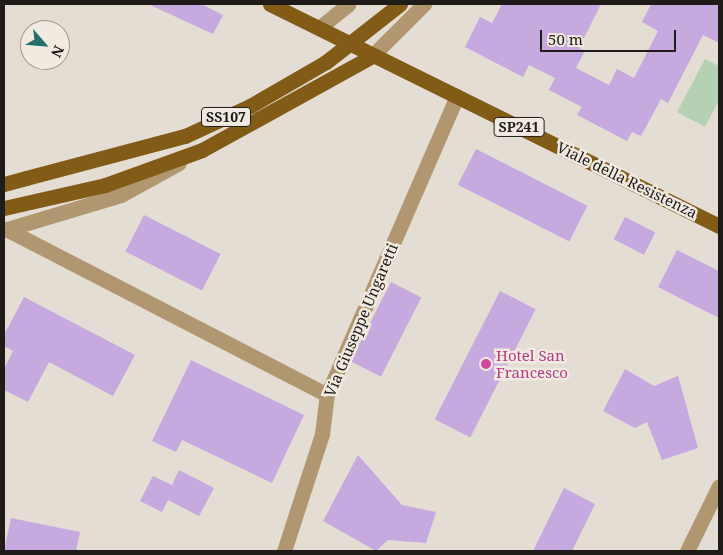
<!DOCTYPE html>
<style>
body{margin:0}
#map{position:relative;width:723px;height:555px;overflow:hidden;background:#e4ddd4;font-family:"Noto Serif",serif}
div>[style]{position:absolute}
.green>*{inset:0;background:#b4d2b3}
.building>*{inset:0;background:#c6a9de;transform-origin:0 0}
.street>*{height:15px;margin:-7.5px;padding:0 7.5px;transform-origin:7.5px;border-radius:7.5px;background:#b1976f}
.primary>*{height:15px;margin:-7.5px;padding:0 7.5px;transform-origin:7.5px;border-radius:7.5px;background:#825c17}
.primary-bridge>*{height:15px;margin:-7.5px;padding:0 7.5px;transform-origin:7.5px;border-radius:7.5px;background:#825c17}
.dots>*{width:14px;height:14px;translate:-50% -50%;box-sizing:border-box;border:2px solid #f1eae1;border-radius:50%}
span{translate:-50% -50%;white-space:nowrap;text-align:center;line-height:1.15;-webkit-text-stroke:5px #f1eae1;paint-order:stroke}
.shield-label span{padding:1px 4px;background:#f1eae1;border:1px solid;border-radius:4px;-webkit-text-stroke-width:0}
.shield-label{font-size:14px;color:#1e1b18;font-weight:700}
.street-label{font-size:15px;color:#1e1b18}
.hotel-label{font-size:15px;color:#b23c85}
.left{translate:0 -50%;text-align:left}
.frame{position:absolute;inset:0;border:5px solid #1e1b18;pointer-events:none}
.north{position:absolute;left:20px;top:20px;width:50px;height:50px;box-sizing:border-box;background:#f1eae1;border:1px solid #9d9791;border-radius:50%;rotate:117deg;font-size:14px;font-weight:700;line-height:20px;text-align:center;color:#1e1b18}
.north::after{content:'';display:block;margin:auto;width:18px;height:22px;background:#256f6b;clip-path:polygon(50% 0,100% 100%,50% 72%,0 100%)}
.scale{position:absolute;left:540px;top:30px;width:136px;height:22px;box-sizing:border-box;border:2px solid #1e1b18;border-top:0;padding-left:6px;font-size:15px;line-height:18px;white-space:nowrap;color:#1e1b18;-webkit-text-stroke:4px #f1eae1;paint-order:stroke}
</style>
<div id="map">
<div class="green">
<i style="clip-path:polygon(705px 59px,719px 66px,719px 100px,705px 127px,677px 112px)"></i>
</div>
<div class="building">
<i style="clip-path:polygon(148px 4px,201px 4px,223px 15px,213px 34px)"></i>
<i style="clip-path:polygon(502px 4px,601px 4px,579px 48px,585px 51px,576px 68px,609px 85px,617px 69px,634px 78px,658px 31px,642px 22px,651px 4px,719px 4px,719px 43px,703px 35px,668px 103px,661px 99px,641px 136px,632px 132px,627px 141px,577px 115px,582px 107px,549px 90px,555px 78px,529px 65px,523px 77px,465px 47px,480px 17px,492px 23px)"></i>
<i style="left:476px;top:149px;width:125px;height:40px;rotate:27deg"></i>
<i style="left:144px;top:215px;width:86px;height:41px;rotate:27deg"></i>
<i style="left:625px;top:217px;width:34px;height:25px;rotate:27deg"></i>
<i style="clip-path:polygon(677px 250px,719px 271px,719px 318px,658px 287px)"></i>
<i style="left:391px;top:282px;width:34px;height:89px;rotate:27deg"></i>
<i style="left:500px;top:291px;width:40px;height:144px;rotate:27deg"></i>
<i style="clip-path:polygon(24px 297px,135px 355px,113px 396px,49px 362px,28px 402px,4px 390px,4px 369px,13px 351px,4px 346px,4px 335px)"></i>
<i style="clip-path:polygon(191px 360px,304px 415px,272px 483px,182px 440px,176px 452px,152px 441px)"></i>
<i style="clip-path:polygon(625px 369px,654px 386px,678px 376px,698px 448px,662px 460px,647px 422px,635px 428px,603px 411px)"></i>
<i style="clip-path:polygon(358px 455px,402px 505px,436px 512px,426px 543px,388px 540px,376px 551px,323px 521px)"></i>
<i style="clip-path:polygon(179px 470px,214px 488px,199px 516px,168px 500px,162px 512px,140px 501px,153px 476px,172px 485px)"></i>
<i style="clip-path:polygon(564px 488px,595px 504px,572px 551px,533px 551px)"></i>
<i style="clip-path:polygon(11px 518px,80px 532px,76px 551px,4px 551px)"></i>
</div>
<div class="street">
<i style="left:319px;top:28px;width:38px;rotate:-39deg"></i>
<i style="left:372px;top:56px;width:74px;rotate:-45deg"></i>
<i style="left:6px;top:229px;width:361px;rotate:27.3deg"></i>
<i style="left:4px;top:230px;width:122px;rotate:-16.7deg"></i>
<i style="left:121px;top:195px;width:66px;rotate:-28.9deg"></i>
<i style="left:284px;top:551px;width:123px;rotate:-72deg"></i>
<i style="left:322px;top:434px;width:39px;rotate:-83deg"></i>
<i style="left:327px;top:395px;width:326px;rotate:-66.5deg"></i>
<i style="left:687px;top:551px;width:72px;rotate:-63.8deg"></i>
</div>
<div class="primary">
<i style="left:270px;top:4px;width:501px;rotate:26.31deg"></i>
<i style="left:4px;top:184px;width:23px;rotate:-15deg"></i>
<i style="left:4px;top:208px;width:104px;rotate:-12.8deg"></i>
<i style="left:105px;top:185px;width:103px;rotate:-19.8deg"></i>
<i style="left:202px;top:150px;width:194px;rotate:-28.9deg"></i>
</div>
<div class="primary-bridge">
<i style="left:26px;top:178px;width:164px;rotate:-14.8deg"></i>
<i style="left:185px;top:136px;width:72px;rotate:-24.8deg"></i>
<i style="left:250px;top:106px;width:88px;rotate:-30.1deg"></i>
<i style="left:326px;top:62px;width:94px;rotate:-38.1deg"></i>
</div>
<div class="dots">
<i style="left:486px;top:364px;background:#d1479c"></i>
</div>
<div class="shield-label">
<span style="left:226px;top:117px">SS107</span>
<span style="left:519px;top:127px">SP241</span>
</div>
<div class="street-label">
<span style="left:627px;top:180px;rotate:26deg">Viale della Resistenza</span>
<span style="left:361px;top:320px;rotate:-67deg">Via Giuseppe Ungaretti</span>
</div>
<div class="hotel-label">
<span class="left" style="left:496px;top:364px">Hotel San<br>Francesco</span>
</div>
<div class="frame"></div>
<div class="north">N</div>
<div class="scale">50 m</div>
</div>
